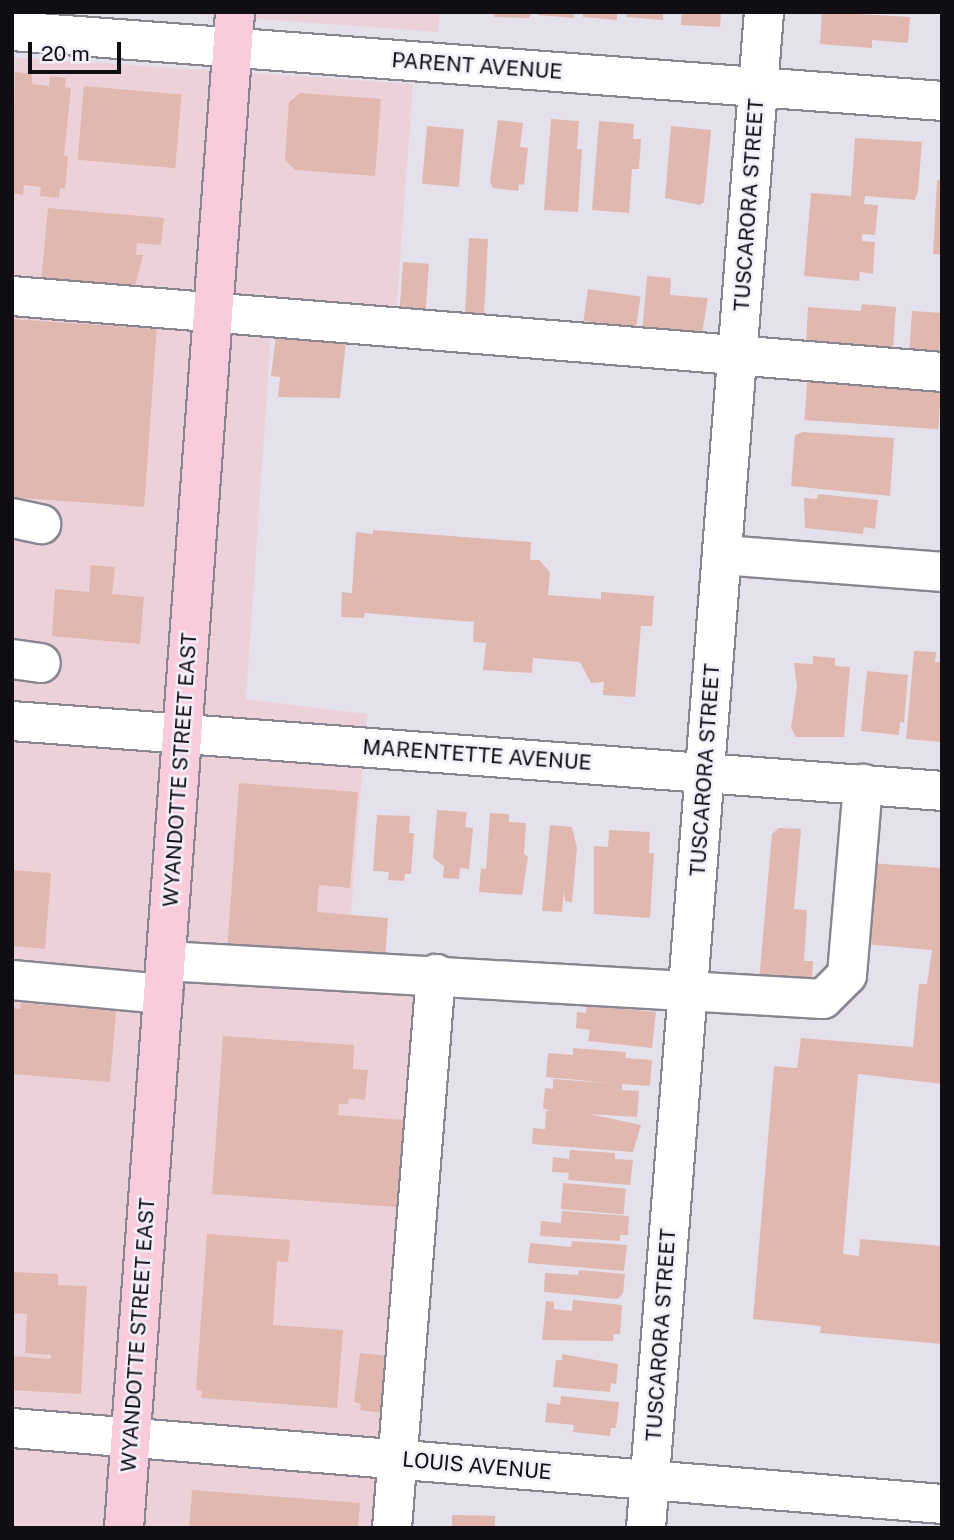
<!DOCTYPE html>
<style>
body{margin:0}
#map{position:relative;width:954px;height:1540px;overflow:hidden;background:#e5e1ec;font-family:"Public Sans",sans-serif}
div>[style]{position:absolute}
.commercial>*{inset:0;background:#ecd2d8}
.building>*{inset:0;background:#e1b8af;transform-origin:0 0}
.roads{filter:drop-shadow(2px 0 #8a8691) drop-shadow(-2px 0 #8a8691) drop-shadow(0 2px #8a8691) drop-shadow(0 -2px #8a8691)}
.minor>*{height:38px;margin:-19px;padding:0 19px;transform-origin:19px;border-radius:19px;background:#fff}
.major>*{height:38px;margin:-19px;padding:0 19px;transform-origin:19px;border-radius:19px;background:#f9ccdb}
span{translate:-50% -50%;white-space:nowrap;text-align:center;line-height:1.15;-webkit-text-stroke:5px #f2eefa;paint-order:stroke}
.street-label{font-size:21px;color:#100e12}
.frame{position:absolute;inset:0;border:14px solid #100e12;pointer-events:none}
.scale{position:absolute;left:28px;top:42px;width:93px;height:32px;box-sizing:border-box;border:4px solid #100e12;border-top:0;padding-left:9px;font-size:21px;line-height:24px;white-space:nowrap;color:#100e12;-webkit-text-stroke:5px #f2eefa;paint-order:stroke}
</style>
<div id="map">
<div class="commercial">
<i style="clip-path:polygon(162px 12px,440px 12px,438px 32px)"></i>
<i style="clip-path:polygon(12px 57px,413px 84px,395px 329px,272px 319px,246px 699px,367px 714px,347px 961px,448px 969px,406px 1528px,12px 1528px)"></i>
</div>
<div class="building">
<i style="clip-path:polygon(494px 12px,532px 12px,529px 18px,494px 17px)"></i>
<i style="clip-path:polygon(538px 12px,574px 12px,574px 18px,538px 15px)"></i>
<i style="clip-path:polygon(583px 12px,617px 12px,617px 20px,583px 17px)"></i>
<i style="clip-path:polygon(627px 12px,663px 12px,663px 20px,626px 17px)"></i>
<i style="clip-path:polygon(682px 12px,721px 12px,720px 27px,681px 25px)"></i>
<i style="clip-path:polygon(822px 12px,910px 17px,908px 43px,872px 40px,872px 48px,820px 44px)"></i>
<i style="clip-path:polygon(15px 72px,32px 74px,32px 84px,49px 86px,50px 76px,66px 78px,65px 87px,71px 88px,64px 156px,68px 156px,65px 189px,60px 188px,59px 198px,40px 196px,41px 187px,24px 185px,23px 195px,12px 193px)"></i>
<i style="left:84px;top:86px;width:98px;height:74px;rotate:5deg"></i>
<i style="clip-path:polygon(300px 93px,381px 99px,375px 176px,295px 170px,285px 160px,289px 102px)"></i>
<i style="clip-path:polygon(551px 119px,579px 121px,577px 149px,582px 149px,578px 212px,544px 210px)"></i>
<i style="clip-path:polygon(498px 120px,523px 123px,520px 147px,528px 148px,524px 185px,519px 184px,518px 191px,493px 188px,490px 182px)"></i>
<i style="clip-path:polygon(599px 121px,634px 124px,633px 139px,641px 139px,639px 169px,632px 169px,629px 213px,592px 210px)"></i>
<i style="left:427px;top:126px;width:37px;height:58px;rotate:5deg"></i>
<i style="clip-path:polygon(671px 126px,711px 130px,704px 202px,700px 205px,665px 198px)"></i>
<i style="clip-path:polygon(855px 138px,922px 142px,918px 191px,915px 200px,865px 196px,864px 204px,878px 205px,875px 235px,862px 234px,862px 241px,875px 242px,873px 274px,860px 272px,859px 281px,804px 276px,811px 193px,851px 196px)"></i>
<i style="clip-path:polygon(937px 180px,942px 181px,942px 255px,933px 254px)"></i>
<i style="clip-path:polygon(48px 208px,164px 218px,161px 245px,137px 243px,136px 255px,143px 255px,134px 290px,41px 282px)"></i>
<i style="left:469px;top:238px;width:19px;height:77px;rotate:3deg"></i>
<i style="left:403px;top:262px;width:26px;height:47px;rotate:4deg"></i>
<i style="clip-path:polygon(647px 276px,671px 278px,670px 295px,708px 298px,701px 339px,642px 334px)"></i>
<i style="left:588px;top:289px;width:53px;height:32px;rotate:8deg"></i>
<i style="clip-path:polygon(862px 304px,896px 307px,893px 348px,806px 342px,808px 307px,861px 311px)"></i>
<i style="left:912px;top:311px;width:30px;height:39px;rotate:4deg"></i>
<i style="left:12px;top:319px;width:145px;height:178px;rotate:4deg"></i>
<i style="clip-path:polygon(276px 335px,346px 341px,340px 398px,278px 397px,280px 377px,271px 376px)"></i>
<i style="left:808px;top:370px;width:134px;height:50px;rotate:4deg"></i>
<i style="clip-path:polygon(803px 432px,894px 438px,890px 496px,791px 486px,795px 435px)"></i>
<i style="clip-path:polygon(818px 494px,878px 500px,875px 529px,864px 527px,863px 534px,805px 528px,804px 498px,817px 499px)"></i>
<i style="clip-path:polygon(373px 530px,531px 542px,530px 560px,539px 560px,550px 572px,548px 595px,601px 599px,601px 592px,654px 596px,652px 626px,641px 626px,635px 697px,603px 695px,604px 682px,591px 683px,580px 662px,533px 658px,532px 673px,483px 670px,486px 643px,473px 642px,474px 622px,365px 613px,364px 618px,341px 617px,342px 592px,352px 593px,356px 532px,373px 534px)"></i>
<i style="clip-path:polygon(91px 565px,115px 567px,112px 594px,144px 597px,140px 644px,52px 636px,55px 589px,89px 592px)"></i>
<i style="clip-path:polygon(914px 651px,936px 652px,935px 662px,942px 662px,942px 742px,906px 739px)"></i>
<i style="clip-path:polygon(813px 656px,835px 658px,835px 666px,850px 667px,844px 737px,796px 737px,791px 728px,797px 687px,794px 663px,813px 664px)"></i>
<i style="clip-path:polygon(867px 671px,908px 675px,904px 723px,900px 722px,899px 735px,861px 731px)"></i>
<i style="clip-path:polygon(239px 783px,358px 792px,350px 888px,319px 885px,317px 912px,388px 918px,385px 960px,227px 951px)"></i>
<i style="clip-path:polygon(437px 810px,467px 812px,465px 827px,473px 828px,469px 869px,460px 868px,459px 879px,443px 878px,444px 866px,433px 858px)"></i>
<i style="clip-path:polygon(490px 813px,509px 814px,509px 822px,526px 823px,524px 854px,528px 857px,522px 895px,479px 892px,481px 868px,486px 869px)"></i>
<i style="clip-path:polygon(377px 815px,410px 816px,409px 833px,414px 833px,411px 874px,405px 874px,404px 881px,388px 880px,389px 872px,373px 871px)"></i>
<i style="clip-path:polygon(550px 825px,572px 827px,577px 848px,572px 902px,565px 901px,564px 890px,562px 912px,542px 911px)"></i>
<i style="clip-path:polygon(779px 828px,801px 829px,794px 909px,807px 910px,804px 961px,813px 961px,811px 994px,758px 993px,772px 834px)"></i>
<i style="clip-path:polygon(609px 830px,650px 832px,649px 853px,654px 853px,650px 918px,594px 914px,594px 846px,608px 847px)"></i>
<i style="clip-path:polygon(869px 863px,942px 868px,942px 1084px,858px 1074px,843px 1254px,859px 1256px,860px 1239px,942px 1246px,942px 1344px,820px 1333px,821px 1326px,753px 1319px,774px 1066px,797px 1068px,801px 1038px,913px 1047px,919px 984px,927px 984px,932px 950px,864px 944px)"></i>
<i style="clip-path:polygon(12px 870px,51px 873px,45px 949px,12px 946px)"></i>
<i style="clip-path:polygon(21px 1003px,116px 1011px,110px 1082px,12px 1074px,12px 1008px,20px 1009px)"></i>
<i style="clip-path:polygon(587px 1005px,656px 1012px,652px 1048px,588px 1041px,590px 1030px,576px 1028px,577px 1012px,586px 1013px)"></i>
<i style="clip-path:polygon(223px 1036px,354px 1045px,353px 1069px,368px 1070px,365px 1100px,349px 1098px,348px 1104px,339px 1104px,338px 1115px,417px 1121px,411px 1208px,212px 1194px)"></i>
<i style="clip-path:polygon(573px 1048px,626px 1052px,625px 1058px,652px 1060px,650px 1086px,622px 1084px,622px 1090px,639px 1091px,637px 1117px,590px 1114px,641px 1125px,633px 1152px,532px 1144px,533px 1128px,545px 1129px,546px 1111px,551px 1111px,543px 1108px,545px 1088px,553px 1089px,553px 1079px,619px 1084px,546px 1077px,548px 1053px,573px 1055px)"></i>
<i style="clip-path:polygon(570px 1150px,615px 1153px,615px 1159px,633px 1160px,630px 1185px,568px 1180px,569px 1173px,552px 1172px,553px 1157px,569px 1159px)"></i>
<i style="left:563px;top:1183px;width:63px;height:26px;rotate:5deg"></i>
<i style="clip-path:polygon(562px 1211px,629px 1216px,628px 1235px,620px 1235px,620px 1241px,540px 1236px,541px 1221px,561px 1223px)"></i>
<i style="clip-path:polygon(207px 1234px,290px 1240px,288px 1262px,277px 1261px,273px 1325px,343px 1330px,337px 1408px,201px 1398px,202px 1391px,196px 1390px)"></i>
<i style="clip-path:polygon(572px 1241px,627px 1245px,624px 1271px,528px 1263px,530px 1243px,571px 1247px)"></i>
<i style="clip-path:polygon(579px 1270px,625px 1274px,623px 1293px,618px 1299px,544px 1292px,545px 1273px,578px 1275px)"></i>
<i style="clip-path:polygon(12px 1272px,58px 1274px,58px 1285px,87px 1286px,81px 1394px,12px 1390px,12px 1356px,51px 1359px,51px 1355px,25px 1353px,27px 1314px,12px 1313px)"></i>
<i style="clip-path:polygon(573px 1300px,622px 1305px,620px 1334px,614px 1334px,613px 1341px,542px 1340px,546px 1301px,554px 1302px,554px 1309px,572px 1311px)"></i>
<i style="clip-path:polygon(360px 1353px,396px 1357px,383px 1413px,360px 1410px,361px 1404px,354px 1402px)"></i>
<i style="clip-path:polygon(562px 1354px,618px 1364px,616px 1384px,611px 1383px,610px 1392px,553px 1387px,556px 1360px,562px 1360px)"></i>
<i style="clip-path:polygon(561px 1396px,619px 1402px,616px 1428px,611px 1428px,610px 1436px,573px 1432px,574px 1425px,545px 1422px,547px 1403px,560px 1405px)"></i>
<i style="clip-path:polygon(192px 1490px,360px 1503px,358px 1528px,189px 1528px)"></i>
<i style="left:452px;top:1515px;width:43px;height:13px;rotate:1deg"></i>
</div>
<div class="roads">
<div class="minor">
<i style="left:12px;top:31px;width:933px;rotate:4.3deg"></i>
<i style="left:12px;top:296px;width:933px;rotate:4.67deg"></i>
<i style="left:12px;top:518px;width:30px;rotate:12deg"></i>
<i style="left:722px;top:555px;width:221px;rotate:4.4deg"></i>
<i style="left:12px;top:659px;width:29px;rotate:8deg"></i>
<i style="left:12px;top:721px;width:933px;rotate:4.3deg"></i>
<i style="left:166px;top:961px;width:658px;rotate:3.31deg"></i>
<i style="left:823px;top:999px;width:34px;rotate:-45deg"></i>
<i style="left:847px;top:975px;width:192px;rotate:-85.2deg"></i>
<i style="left:12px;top:980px;width:152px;rotate:5.3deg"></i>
<i style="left:12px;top:1428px;width:933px;rotate:4.67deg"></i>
<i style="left:392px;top:1528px;width:556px;rotate:-85.46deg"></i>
<i style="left:646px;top:1528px;width:1521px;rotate:-85.55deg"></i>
</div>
<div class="major">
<i style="left:124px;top:1528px;width:1520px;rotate:-85.81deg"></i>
</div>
</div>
<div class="street-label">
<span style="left:477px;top:66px;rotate:4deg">PARENT AVENUE</span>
<span style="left:749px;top:205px;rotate:-86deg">TUSCARORA STREET</span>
<span style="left:477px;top:755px;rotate:4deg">MARENTETTE AVENUE</span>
<span style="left:180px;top:770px;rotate:-86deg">WYANDOTTE STREET EAST</span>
<span style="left:705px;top:770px;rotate:-86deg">TUSCARORA STREET</span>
<span style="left:138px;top:1335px;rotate:-86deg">WYANDOTTE STREET EAST</span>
<span style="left:661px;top:1335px;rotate:-86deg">TUSCARORA STREET</span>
<span style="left:477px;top:1466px;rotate:5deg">LOUIS AVENUE</span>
</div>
<div class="frame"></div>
<div class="scale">20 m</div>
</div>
